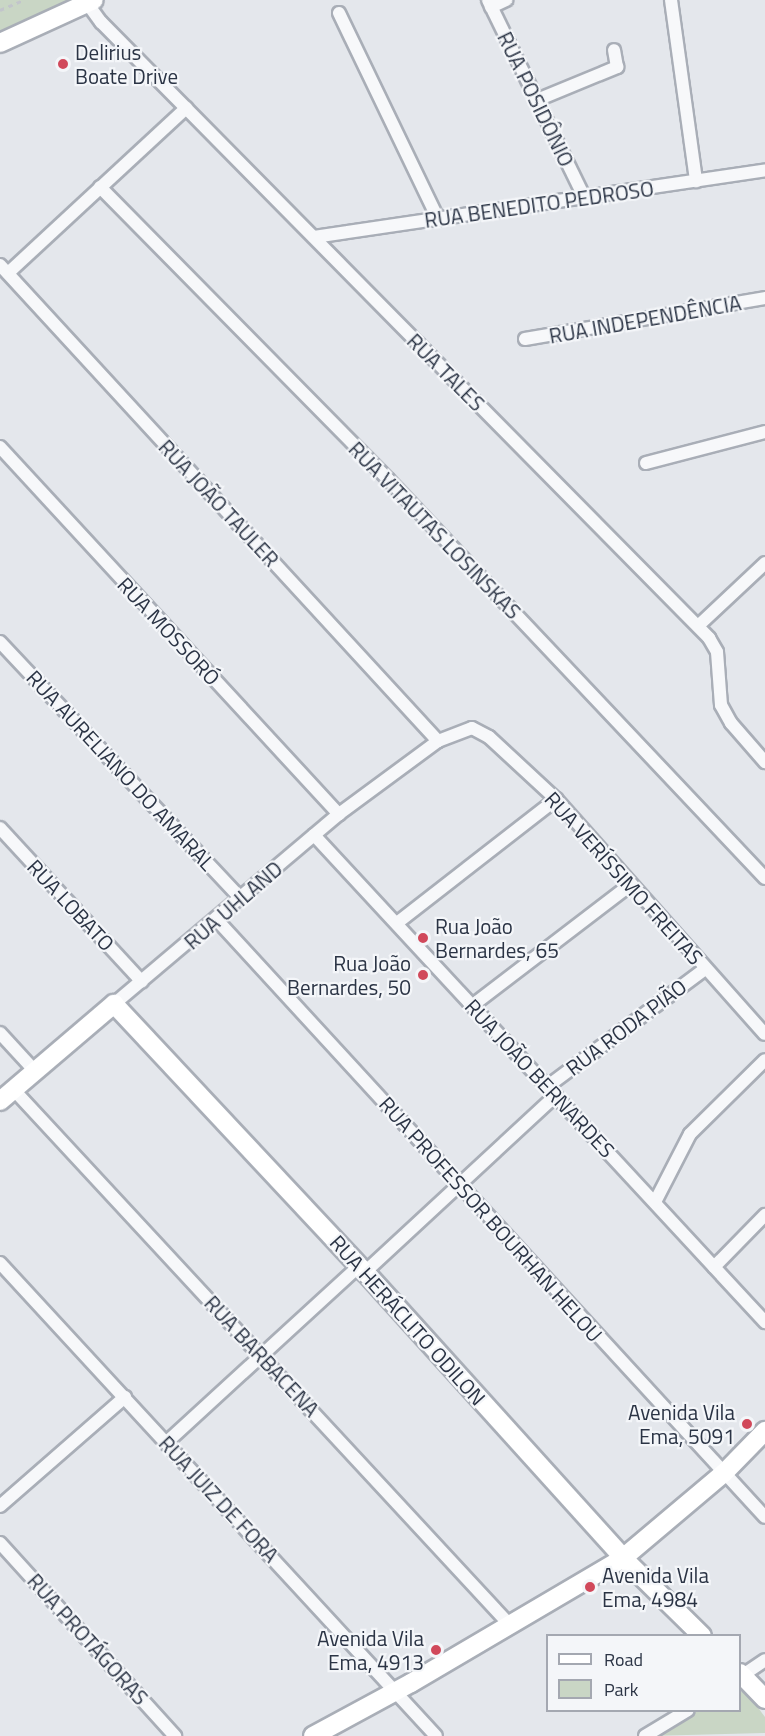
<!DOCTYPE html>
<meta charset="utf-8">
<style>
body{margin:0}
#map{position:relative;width:765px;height:1736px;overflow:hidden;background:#e4e7ec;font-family:"Titillium Web",sans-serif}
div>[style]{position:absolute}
.green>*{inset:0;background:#c9d6c5}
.path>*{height:3px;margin-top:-1.5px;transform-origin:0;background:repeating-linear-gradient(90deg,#c2c5cb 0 4.5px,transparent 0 9px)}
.roads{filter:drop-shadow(2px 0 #a9aeb7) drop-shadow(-2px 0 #a9aeb7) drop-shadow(0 2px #a9aeb7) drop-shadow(0 -2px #a9aeb7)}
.street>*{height:12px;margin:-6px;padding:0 6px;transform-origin:6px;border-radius:6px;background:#f7f8fa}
.secondary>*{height:18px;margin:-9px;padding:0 9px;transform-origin:9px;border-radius:9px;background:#fff}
.dots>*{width:16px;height:16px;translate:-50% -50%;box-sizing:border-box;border:3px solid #f4f6f9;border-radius:50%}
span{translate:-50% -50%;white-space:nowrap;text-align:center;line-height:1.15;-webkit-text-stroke:4.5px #f4f6f9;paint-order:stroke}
.poi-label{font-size:21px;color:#2b3445}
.left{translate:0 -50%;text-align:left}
.right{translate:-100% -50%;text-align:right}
.street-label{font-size:21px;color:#2b3445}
.legend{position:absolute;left:546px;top:1634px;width:195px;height:78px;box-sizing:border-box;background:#f4f6f9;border:2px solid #a4a8b1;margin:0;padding:8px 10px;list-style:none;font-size:18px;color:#2b3445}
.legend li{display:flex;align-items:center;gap:12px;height:30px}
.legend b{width:30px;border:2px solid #a4a8b1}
</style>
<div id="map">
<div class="green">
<i style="clip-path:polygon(0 0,101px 0,0 42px)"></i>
<i style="clip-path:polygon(740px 1691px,748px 1694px,765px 1717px,765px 1733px,648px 1736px,698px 1711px,740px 1710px)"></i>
</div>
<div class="path">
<i style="left:0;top:10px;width:25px;rotate:-23deg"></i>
</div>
<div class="roads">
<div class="street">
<i style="left:488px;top:0;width:219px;rotate:64deg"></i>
<i style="left:671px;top:0;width:183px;rotate:82.1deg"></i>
<i style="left:87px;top:3px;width:24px;rotate:54deg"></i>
<i style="left:101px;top:22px;width:866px;rotate:45.37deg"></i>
<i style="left:709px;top:638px;width:16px;rotate:60deg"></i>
<i style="left:717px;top:652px;width:53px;rotate:85.7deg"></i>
<i style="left:721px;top:705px;width:21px;rotate:61deg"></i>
<i style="left:731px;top:723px;width:52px;rotate:48.9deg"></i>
<i style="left:491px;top:7px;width:17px;rotate:-25deg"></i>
<i style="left:339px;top:13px;width:229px;rotate:64.3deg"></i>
<i style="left:537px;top:100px;width:87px;rotate:-22.4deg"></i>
<i style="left:617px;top:67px;width:17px;rotate:-100deg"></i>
<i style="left:100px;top:187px;width:410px;rotate:45.4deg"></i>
<i style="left:388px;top:479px;width:549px;rotate:46.62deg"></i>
<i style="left:314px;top:237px;width:456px;rotate:-8.4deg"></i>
<i style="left:0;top:265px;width:647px;rotate:47.38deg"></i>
<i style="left:8px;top:273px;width:243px;rotate:-42.8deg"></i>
<i style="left:525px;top:339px;width:243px;rotate:-9.7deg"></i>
<i style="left:0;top:447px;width:500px;rotate:47.3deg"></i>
<i style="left:646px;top:463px;width:123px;rotate:-14.6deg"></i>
<i style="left:698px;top:626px;width:92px;rotate:-43.2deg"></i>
<i style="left:0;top:642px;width:352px;rotate:46.8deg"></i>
<i style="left:0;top:828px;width:209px;rotate:47.3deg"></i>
<i style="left:314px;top:835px;width:664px;rotate:47.2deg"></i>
<i style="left:217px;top:920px;width:810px;rotate:47.45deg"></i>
<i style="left:397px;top:923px;width:202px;rotate:-37.9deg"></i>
<i style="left:114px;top:1004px;width:294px;rotate:-40.2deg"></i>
<i style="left:339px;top:814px;width:123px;rotate:-36.4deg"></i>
<i style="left:438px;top:741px;width:36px;rotate:-21deg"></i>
<i style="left:472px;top:728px;width:19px;rotate:28deg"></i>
<i style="left:489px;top:737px;width:91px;rotate:42.8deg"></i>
<i style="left:556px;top:799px;width:314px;rotate:48.4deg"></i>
<i style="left:473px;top:1005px;width:199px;rotate:-37.4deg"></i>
<i style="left:0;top:1033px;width:52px;rotate:47.4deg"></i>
<i style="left:548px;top:1086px;width:196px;rotate:-36.7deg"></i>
<i style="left:14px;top:1090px;width:728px;rotate:47.17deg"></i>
<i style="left:655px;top:1202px;width:76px;rotate:-62.8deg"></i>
<i style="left:690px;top:1134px;width:105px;rotate:-44.6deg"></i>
<i style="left:0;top:1263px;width:643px;rotate:47.33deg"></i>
<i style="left:714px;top:1267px;width:73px;rotate:-45.6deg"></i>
<i style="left:365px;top:1272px;width:260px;rotate:-42.8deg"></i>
<i style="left:167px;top:1442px;width:260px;rotate:-42.5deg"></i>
<i style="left:0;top:1506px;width:166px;rotate:-41.1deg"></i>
<i style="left:0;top:1543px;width:261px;rotate:47.8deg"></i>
<i style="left:740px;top:1677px;width:30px;rotate:-34deg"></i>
<i style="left:645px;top:1736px;width:50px;rotate:-31.2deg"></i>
</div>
<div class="secondary">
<i style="left:0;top:43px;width:103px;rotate:-24.6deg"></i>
<i style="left:0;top:1101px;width:150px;rotate:-40.4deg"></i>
<i style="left:114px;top:1004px;width:367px;rotate:46.9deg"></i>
<i style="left:365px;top:1272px;width:385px;rotate:47.9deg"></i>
<i style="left:623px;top:1558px;width:111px;rotate:44.6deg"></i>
<i style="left:740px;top:1673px;width:36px;rotate:46deg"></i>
<i style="left:313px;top:1736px;width:111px;rotate:-28.4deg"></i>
<i style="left:411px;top:1683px;width:246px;rotate:-30.5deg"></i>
<i style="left:623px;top:1558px;width:132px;rotate:-40.1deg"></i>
<i style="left:724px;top:1473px;width:59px;rotate:-45.7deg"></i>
</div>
</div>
<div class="dots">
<i style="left:63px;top:64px;background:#d1495b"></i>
<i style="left:423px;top:938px;background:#d1495b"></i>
<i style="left:423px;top:975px;background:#d1495b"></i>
<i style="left:747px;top:1424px;background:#d1495b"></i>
<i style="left:590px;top:1587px;background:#d1495b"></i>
<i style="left:436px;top:1650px;background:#d1495b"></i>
</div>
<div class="poi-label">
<span class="left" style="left:75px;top:64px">Delirius<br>Boate Drive</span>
<span class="left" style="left:435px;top:938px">Rua João<br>Bernardes, 65</span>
<span class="right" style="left:411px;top:975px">Rua João<br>Bernardes, 50</span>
<span class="right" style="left:735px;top:1424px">Avenida Vila<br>Ema, 5091</span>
<span class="left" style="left:602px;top:1587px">Avenida Vila<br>Ema, 4984</span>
<span class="right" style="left:424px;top:1650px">Avenida Vila<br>Ema, 4913</span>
</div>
<div class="street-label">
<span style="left:536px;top:99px;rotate:64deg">RUA POSIDÔNIO</span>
<span style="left:539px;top:204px;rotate:-8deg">RUA BENEDITO PEDROSO</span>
<span style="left:645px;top:319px;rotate:-10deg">RUA INDEPENDÊNCIA</span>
<span style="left:446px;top:372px;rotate:45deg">RUA TALES</span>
<span style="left:219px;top:503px;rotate:47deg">RUA JOÃO TAULER</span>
<span style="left:435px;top:530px;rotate:46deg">RUA VITAUTAS LOSINSKAS</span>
<span style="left:169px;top:631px;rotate:47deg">RUA MOSSORÓ</span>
<span style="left:121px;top:770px;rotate:47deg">RUA AURELIANO DO AMARAL</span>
<span style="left:624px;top:878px;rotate:48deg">RUA VERÍSSIMO FREITAS</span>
<span style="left:71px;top:905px;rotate:47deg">RUA LOBATO</span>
<span style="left:233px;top:905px;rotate:-41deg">RUA UHLAND</span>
<span style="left:626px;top:1027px;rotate:-37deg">RUA RODA PIÃO</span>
<span style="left:540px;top:1078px;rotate:47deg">RUA JOÃO BERNARDES</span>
<span style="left:491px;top:1219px;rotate:48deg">RUA PROFESSOR BOURHAN HELOU</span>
<span style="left:408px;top:1320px;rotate:48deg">RUA HERÁCLITO ODILON</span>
<span style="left:262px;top:1356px;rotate:47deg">RUA BARBACENA</span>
<span style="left:219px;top:1499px;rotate:47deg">RUA JUIZ DE FORA</span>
<span style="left:88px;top:1639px;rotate:48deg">RUA PROTÁGORAS</span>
</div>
<ul class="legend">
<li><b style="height:8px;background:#fff"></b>Road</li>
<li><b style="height:16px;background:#c9d6c5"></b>Park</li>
</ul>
</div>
